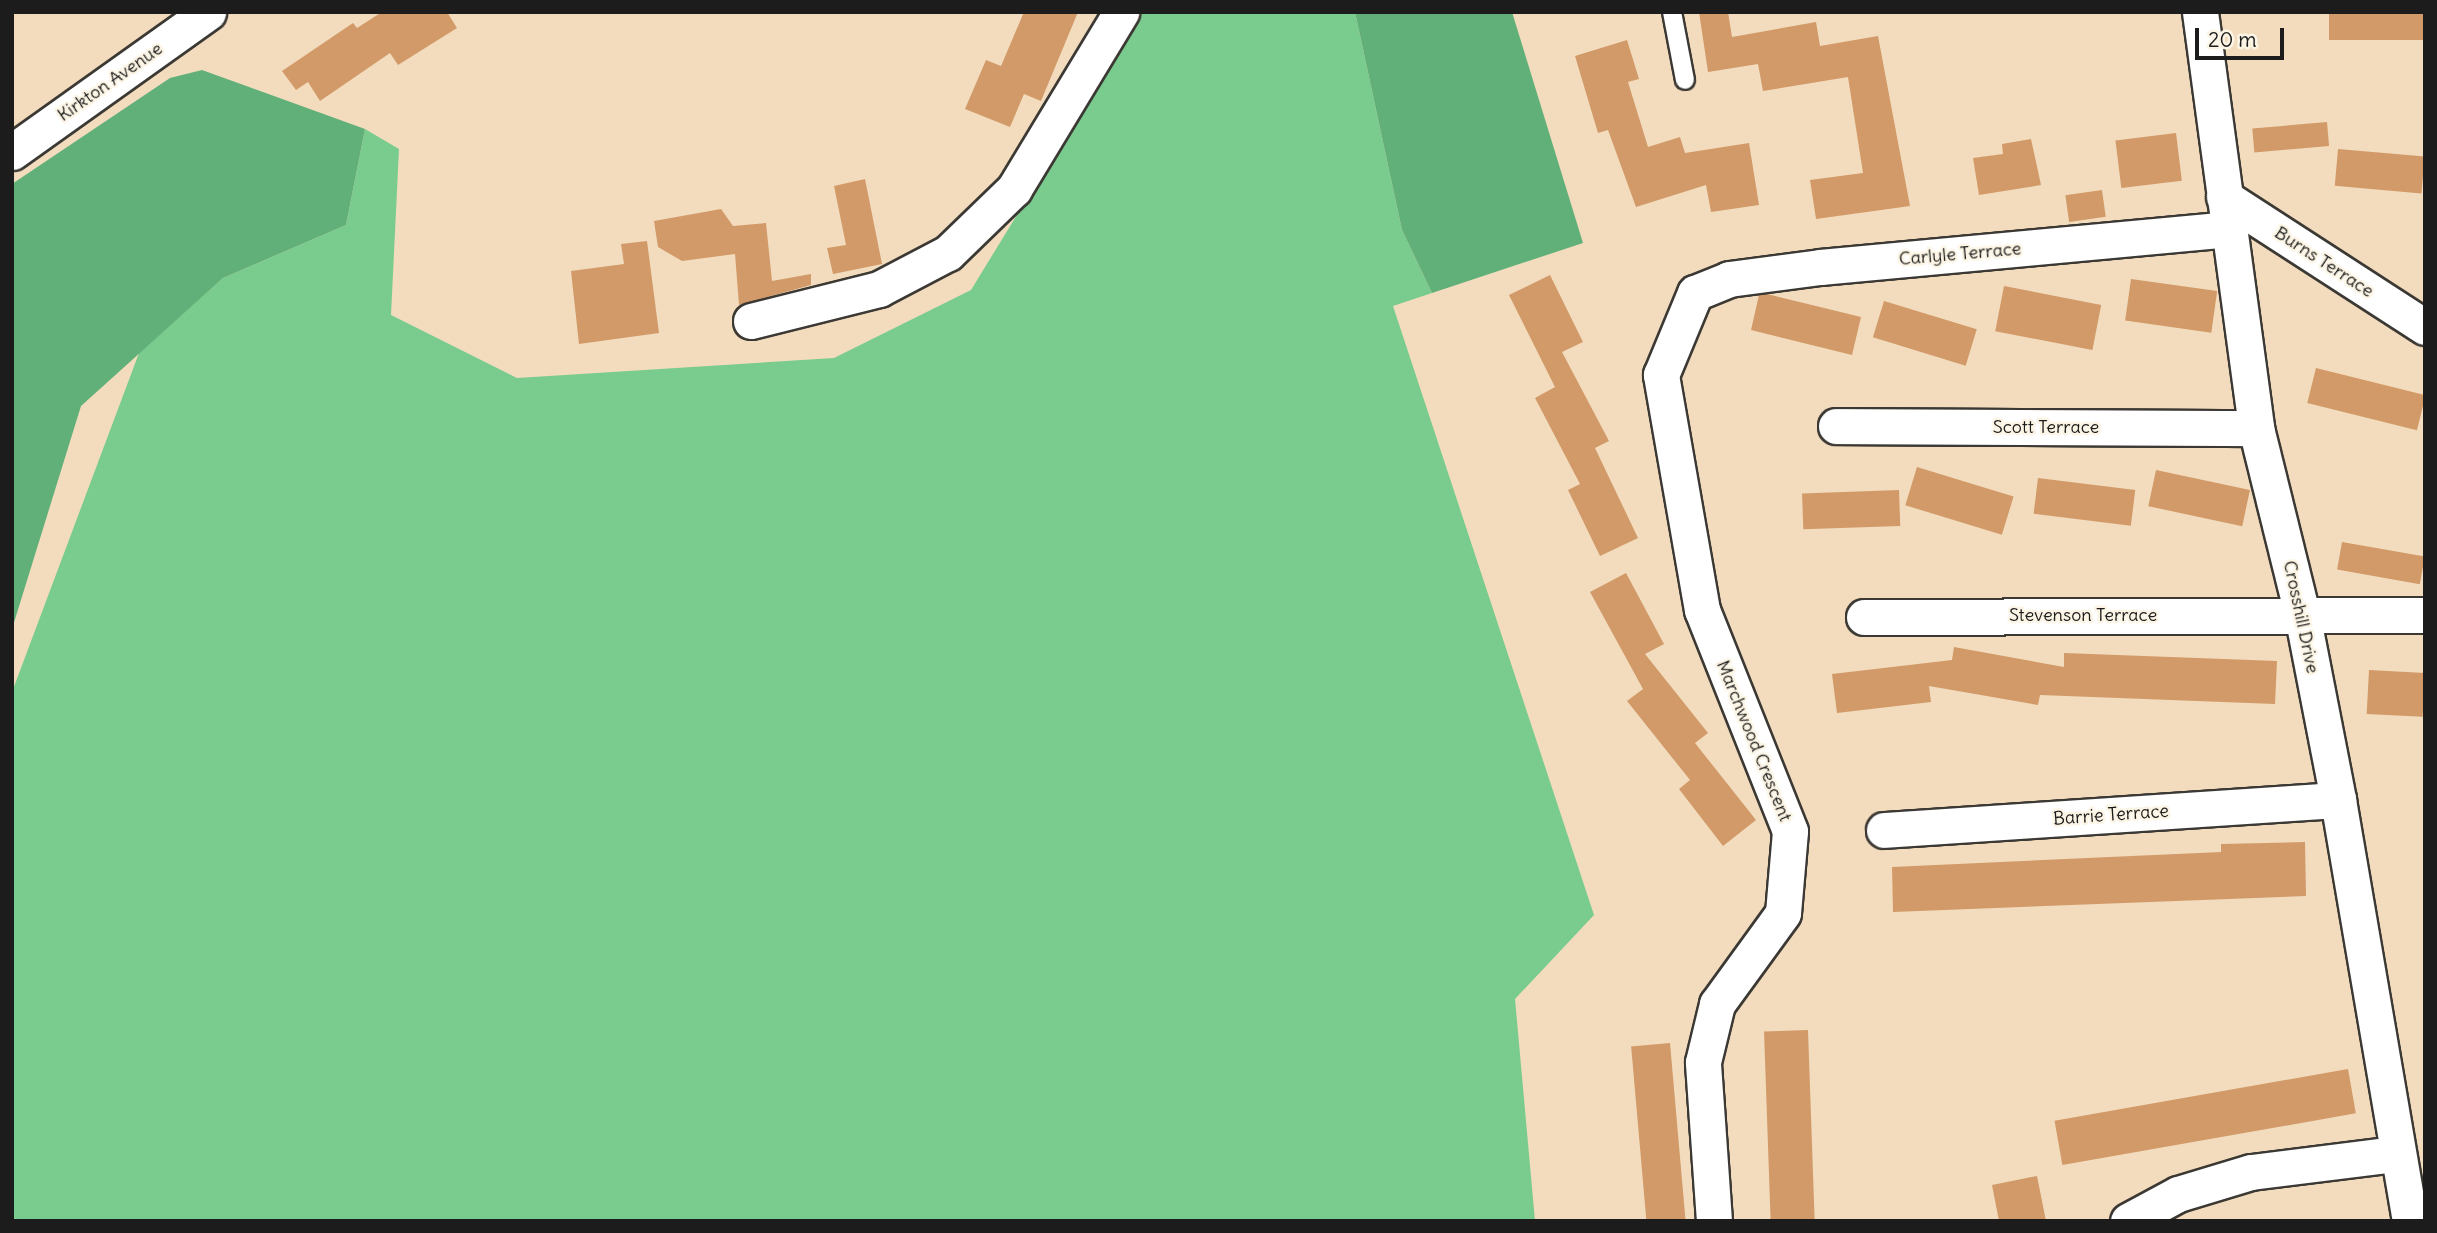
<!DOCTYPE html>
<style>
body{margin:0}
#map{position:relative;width:2437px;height:1233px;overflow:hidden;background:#f2dcbd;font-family:Delius,sans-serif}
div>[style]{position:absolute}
.green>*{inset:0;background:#79cc8e}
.forest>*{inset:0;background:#62b079}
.building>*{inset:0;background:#d29a68;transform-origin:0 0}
.roads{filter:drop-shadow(2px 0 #3c3934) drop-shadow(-2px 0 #3c3934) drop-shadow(0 2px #3c3934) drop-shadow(0 -2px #3c3934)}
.service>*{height:18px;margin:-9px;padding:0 9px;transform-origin:9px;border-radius:9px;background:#fff}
.minor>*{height:35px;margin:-17.5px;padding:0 17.5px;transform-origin:17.5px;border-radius:17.5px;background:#fff}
span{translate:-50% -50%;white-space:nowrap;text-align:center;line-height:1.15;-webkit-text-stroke:5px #fcf5e5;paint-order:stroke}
.street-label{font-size:18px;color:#1c1c1c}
.frame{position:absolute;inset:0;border:14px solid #1c1c1c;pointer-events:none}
.scale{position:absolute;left:2195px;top:28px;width:89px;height:32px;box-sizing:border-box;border:4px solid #1c1c1c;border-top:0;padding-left:9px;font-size:21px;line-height:24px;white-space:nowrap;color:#1c1c1c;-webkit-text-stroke:5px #fcf5e5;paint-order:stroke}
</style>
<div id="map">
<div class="green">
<i style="clip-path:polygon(1141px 12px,1355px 12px,1402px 230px,1432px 293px,1393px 306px,1594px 915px,1515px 999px,1535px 1221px,12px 1221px,12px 692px,139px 353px,223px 278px,346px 225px,365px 129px,399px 149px,391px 315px,517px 378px,834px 358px,971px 290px)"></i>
</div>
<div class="forest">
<i style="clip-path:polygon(1355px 12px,1512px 12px,1583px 243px,1432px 293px,1402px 230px)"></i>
<i style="clip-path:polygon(202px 70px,365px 129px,346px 225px,223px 278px,81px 406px,12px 629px,12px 184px,170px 78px)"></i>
</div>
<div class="building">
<i style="clip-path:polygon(382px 12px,447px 12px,457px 28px,398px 65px,390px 53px,320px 101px,308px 82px,296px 90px,282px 71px,353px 23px,357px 28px)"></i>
<i style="clip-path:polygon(1024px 12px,1078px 12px,1041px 101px,1024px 94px,1010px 127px,965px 109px,986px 60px,1001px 66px)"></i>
<i style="clip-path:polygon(1699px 12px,1728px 12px,1732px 37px,1816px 22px,1820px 46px,1878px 36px,1910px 206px,1816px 219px,1810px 180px,1863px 173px,1848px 77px,1763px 91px,1758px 64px,1708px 72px)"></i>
<i style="left:2329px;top:12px;width:96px;height:28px"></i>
<i style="clip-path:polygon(1627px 40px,1639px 79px,1628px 82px,1648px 147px,1680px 137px,1685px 153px,1749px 143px,1759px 205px,1711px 212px,1706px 185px,1636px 207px,1608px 130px,1598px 133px,1575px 56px)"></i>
<i style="left:2327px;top:122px;width:24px;height:75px;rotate:85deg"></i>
<i style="left:2176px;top:133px;width:48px;height:61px;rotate:83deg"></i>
<i style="clip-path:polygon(2031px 139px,2041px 185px,1979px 195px,1973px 158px,2003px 154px,2002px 144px)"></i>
<i style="left:2338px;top:149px;width:87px;height:37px;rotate:5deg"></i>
<i style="clip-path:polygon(865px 179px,882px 264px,833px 274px,827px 248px,846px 245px,834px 186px)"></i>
<i style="left:2102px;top:190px;width:27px;height:37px;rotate:82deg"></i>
<i style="clip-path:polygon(721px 209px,733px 226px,766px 223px,772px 281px,811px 274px,811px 285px,739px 305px,735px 254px,682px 261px,658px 247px,654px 221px)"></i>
<i style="clip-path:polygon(647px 241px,659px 333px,579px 344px,571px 271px,624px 264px,621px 244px)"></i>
<i style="clip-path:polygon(1550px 275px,1583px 342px,1562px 352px,1609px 441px,1595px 448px,1638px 538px,1600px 556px,1568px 490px,1580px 484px,1535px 398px,1555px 387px,1509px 295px)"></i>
<i style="left:2131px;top:279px;width:87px;height:42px;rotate:8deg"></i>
<i style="left:2004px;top:286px;width:99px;height:46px;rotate:11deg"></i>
<i style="clip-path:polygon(1767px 294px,1861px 317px,1852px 355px,1751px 330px,1759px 295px)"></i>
<i style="left:1884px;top:301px;width:97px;height:38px;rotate:17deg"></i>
<i style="left:2316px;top:368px;width:113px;height:36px;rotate:14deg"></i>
<i style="left:1917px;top:467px;width:101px;height:40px;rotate:17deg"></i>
<i style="left:2156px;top:470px;width:96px;height:37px;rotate:12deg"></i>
<i style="left:2038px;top:478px;width:98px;height:36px;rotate:7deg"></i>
<i style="left:1899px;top:490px;width:36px;height:97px;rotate:88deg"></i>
<i style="left:2342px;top:542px;width:84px;height:28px;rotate:10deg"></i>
<i style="clip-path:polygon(1626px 573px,1664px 644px,1645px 654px,1708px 733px,1695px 743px,1756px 820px,1723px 846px,1679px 789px,1690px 780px,1627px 701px,1643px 689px,1590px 592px)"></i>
<i style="clip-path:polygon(1954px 647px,2064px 667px,2064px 653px,2277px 661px,2275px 704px,2040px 695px,2038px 705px,1929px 686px,1931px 702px,1837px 713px,1832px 674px,1952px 660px)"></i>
<i style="left:2369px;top:670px;width:56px;height:44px;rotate:3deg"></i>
<i style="clip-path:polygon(2305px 842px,2306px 896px,1893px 912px,1892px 867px,2221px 852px,2221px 844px)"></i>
<i style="left:1808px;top:1030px;width:191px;height:44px;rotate:88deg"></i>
<i style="left:1670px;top:1043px;width:179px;height:39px;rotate:85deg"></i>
<i style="left:2348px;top:1069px;width:45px;height:298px;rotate:80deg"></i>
<i style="clip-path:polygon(2037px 1176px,2046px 1221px,1999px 1221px,1992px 1185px)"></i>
</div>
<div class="roads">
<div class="service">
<i style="left:1672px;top:12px;width:69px;rotate:79.2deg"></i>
</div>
<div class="minor">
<i style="left:2200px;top:12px;width:420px;rotate:82.3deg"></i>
<i style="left:2256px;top:428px;width:192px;rotate:76.1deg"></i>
<i style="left:2302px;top:614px;width:189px;rotate:79deg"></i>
<i style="left:2338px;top:800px;width:427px;rotate:80.3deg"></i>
<i style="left:12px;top:152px;width:241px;rotate:-35.5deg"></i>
<i style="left:2224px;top:197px;width:239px;rotate:32.9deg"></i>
<i style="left:751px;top:321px;width:132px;rotate:-14deg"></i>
<i style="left:879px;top:289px;width:78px;rotate:-27.6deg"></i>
<i style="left:948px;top:253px;width:92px;rotate:-44.1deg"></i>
<i style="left:1014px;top:189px;width:207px;rotate:-58.8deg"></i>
<i style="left:1836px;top:426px;width:420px;rotate:0.3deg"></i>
<i style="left:1864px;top:617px;width:561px;rotate:-0.2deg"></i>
<i style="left:1884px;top:830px;width:455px;rotate:-3.8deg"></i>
<i style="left:1714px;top:1221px;width:159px;rotate:-94deg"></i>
<i style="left:1703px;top:1062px;width:60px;rotate:-76.4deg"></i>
<i style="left:1717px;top:1004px;width:112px;rotate:-54deg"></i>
<i style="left:1783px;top:913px;width:82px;rotate:-85.1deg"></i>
<i style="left:1790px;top:831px;width:238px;rotate:-111.7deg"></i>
<i style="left:1702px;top:610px;width:239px;rotate:-99.9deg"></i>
<i style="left:1661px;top:375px;width:89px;rotate:-67.5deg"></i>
<i style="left:1695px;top:293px;width:37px;rotate:-22deg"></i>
<i style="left:1729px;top:279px;width:92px;rotate:-7.5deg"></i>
<i style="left:1820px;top:267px;width:411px;rotate:-5.3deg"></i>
<i style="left:2128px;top:1221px;width:57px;rotate:-28.4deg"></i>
<i style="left:2178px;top:1194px;width:76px;rotate:-16.8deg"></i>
<i style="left:2251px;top:1172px;width:146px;rotate:-7.1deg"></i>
</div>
</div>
<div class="street-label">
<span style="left:110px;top:82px;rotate:-35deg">Kirkton Avenue</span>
<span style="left:1960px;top:254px;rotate:-5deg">Carlyle Terrace</span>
<span style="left:2324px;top:262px;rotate:33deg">Burns Terrace</span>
<span style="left:2046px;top:427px">Scott Terrace</span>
<span style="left:2083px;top:615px">Stevenson Terrace</span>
<span style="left:2301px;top:617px;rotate:78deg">Crosshill Drive</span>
<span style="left:1754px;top:741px;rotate:68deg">Marchwood Crescent</span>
<span style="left:2111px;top:815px;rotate:-4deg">Barrie Terrace</span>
</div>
<div class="frame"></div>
<div class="scale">20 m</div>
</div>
